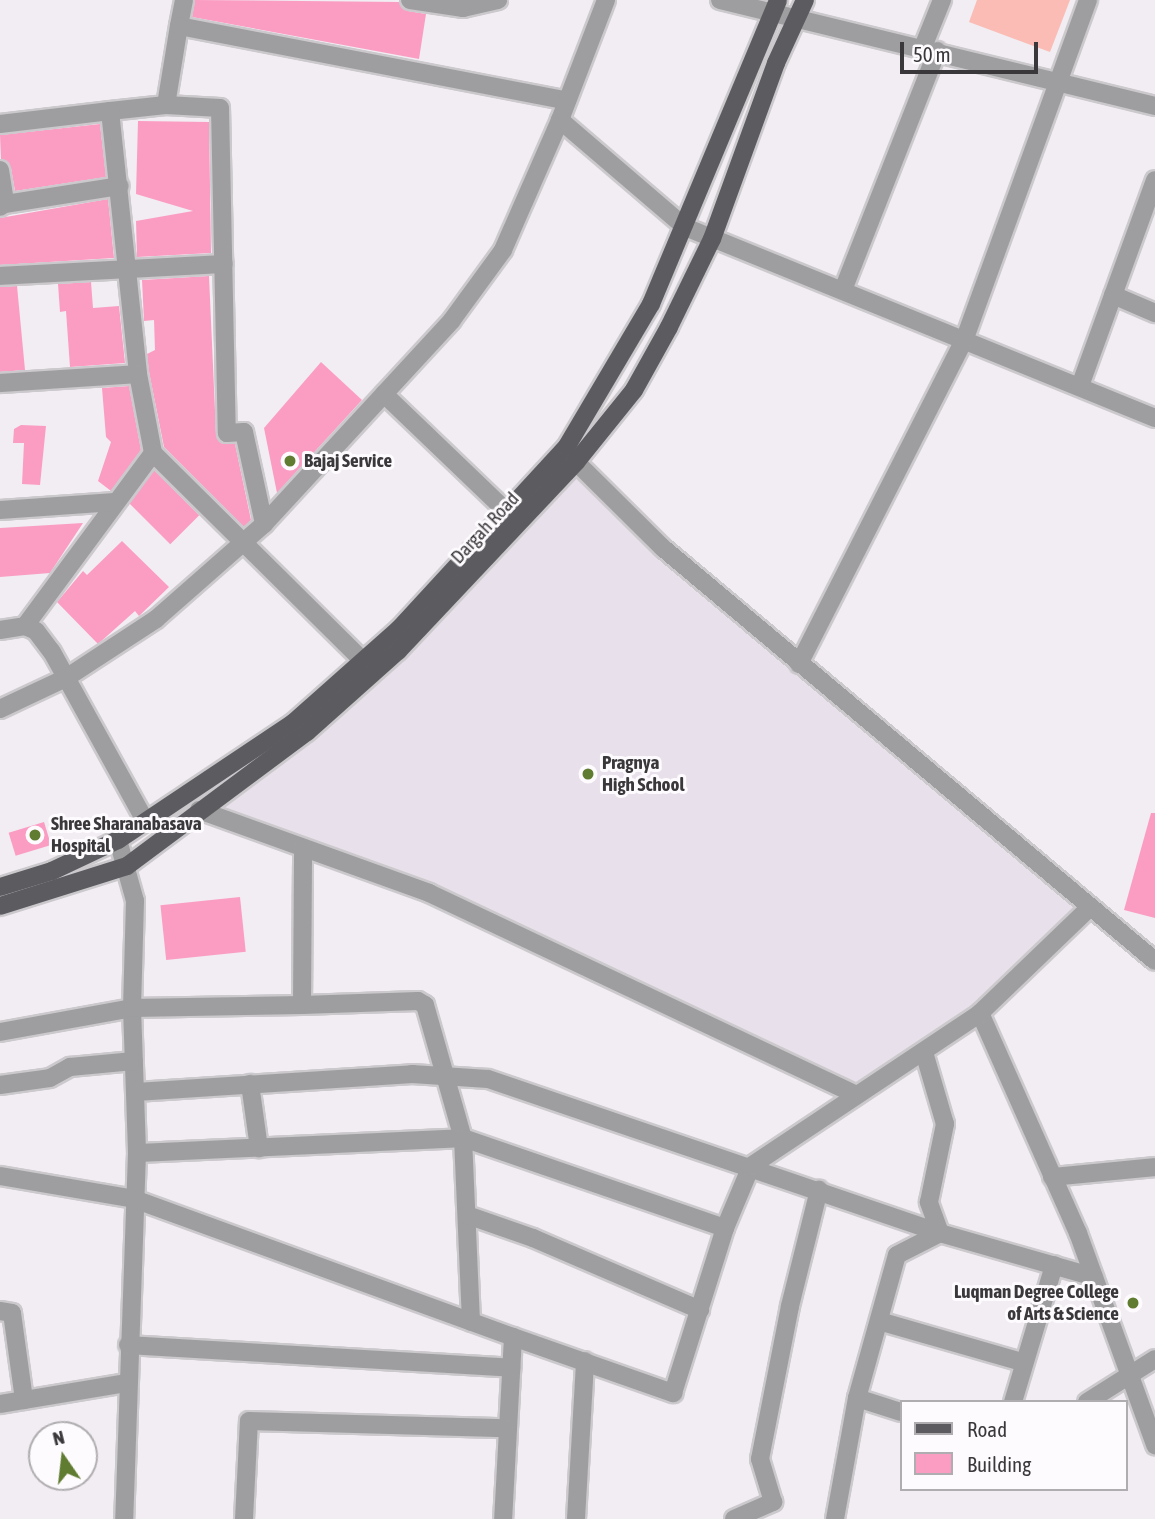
<!DOCTYPE html>
<style>
body{margin:0}
#map{position:relative;width:1155px;height:1519px;overflow:hidden;background:#f1edf2;font-family:"Asap Condensed",sans-serif}
div>[style]{position:absolute}
.built>*{inset:0;background:#e8e0ea}
.green>*{inset:0;background:#fabcb4}
.building>*{inset:0;background:#fb9dc3;transform-origin:0 0}
.roads{filter:drop-shadow(2px 0 #ccc9cd) drop-shadow(-2px 0 #ccc9cd) drop-shadow(0 2px #ccc9cd) drop-shadow(0 -2px #ccc9cd)}
.minor>*{height:18px;margin:-9px;padding:0 9px;transform-origin:9px;border-radius:9px;background:#9e9ea0}
.major>*{height:18px;margin:-9px;padding:0 9px;transform-origin:9px;border-radius:9px;background:#5c5c60}
.dots>*{width:19px;height:19px;translate:-50% -50%;box-sizing:border-box;border:4px solid #fefbff;border-radius:50%}
span{translate:-50% -50%;white-space:nowrap;text-align:center;line-height:1.15;-webkit-text-stroke:6px #fefbff;paint-order:stroke}
.poi-label{font-size:19px;color:#3a383a;font-weight:700}
.left{translate:0 -50%;text-align:left}
.right{translate:-100% -50%;text-align:right}
.street-label{font-size:19px;color:#3a383a}
.legend{position:absolute;left:900px;top:1400px;width:228px;height:91px;box-sizing:border-box;background:#fefbff;border:2px solid #b0adb0;margin:0;padding:9px 12px;list-style:none;font-size:21px;color:#3a383a}
.legend li{display:flex;align-items:center;gap:14px;height:35px}
.legend b{width:35px;border:2px solid #b0adb0}
.north{position:absolute;left:28px;top:1421px;width:70px;height:70px;box-sizing:border-box;background:#fefbff;border:2px solid #b0adb0;border-radius:50%;rotate:346deg;font-size:19px;font-weight:700;line-height:28px;text-align:center;color:#3a383a}
.north::after{content:'';display:block;margin:auto;width:24px;height:32px;background:#607c31;clip-path:polygon(50% 0,100% 100%,50% 72%,0 100%)}
.scale{position:absolute;left:900px;top:42px;width:138px;height:32px;box-sizing:border-box;border:4px solid #3a383a;border-top:0;padding-left:9px;font-size:21px;line-height:24px;white-space:nowrap;color:#3a383a;-webkit-text-stroke:5px #fefbff;paint-order:stroke}
</style>
<div id="map">
<div class="built">
<i style="clip-path:polygon(573px 471px,654px 551px,1075px 908px,975px 1008px,856px 1085px,435px 885px,217px 804px)"></i>
</div>
<div class="green">
<i style="clip-path:polygon(977px 0,1070px 0,1050px 52px,969px 22px)"></i>
</div>
<div class="building">
<i style="clip-path:polygon(195px 0,399px 2px,408px 11px,426px 14px,419px 59px,192px 17px)"></i>
<i style="clip-path:polygon(138px 121px,209px 122px,211px 253px,137px 257px,136px 221px,193px 211px,136px 194px)"></i>
<i style="clip-path:polygon(100px 124px,106px 177px,15px 191px,11px 168px,1px 159px,0 135px)"></i>
<i style="clip-path:polygon(108px 199px,114px 258px,0 265px,0 218px)"></i>
<i style="clip-path:polygon(209px 276px,216px 433px,221px 443px,235px 444px,251px 520px,244px 527px,164px 447px,149px 372px,147px 354px,155px 350px,154px 320px,144px 321px,142px 280px)"></i>
<i style="clip-path:polygon(91px 282px,93px 308px,119px 306px,125px 363px,70px 367px,66px 311px,60px 312px,58px 284px)"></i>
<i style="clip-path:polygon(17px 286px,25px 370px,0 372px,0 287px)"></i>
<i style="clip-path:polygon(321px 362px,362px 400px,277px 493px,264px 428px)"></i>
<i style="clip-path:polygon(129px 386px,141px 450px,111px 491px,98px 481px,111px 442px,106px 437px,102px 388px)"></i>
<i style="clip-path:polygon(21px 425px,46px 426px,40px 485px,22px 484px,24px 443px,13px 443px,14px 429px)"></i>
<i style="left:154px;top:470px;width:64px;height:41px;rotate:45deg"></i>
<i style="clip-path:polygon(83px 523px,50px 573px,0 577px,0 528px)"></i>
<i style="clip-path:polygon(122px 541px,169px 587px,139px 616px,135px 611px,98px 644px,57px 602px,83px 571px,87px 575px)"></i>
<i style="clip-path:polygon(1151px 813px,1155px 813px,1155px 918px,1124px 910px)"></i>
<i style="left:44px;top:822px;width:24px;height:37px;rotate:73deg"></i>
<i style="left:240px;top:897px;width:55px;height:80px;rotate:84deg"></i>
</div>
<div class="roads">
<div class="minor">
<i style="left:184px;top:0;width:26px;rotate:101deg"></i>
<i style="left:179px;top:26px;width:395px;rotate:10.9deg"></i>
<i style="left:410px;top:0;width:54px;rotate:8.6deg"></i>
<i style="left:463px;top:8px;width:36px;rotate:-13deg"></i>
<i style="left:606px;top:0;width:129px;rotate:111deg"></i>
<i style="left:560px;top:120px;width:165px;rotate:40.6deg"></i>
<i style="left:685px;top:227px;width:507px;rotate:22.12deg"></i>
<i style="left:720px;top:0;width:448px;rotate:13.7deg"></i>
<i style="left:923px;top:47px;width:51px;rotate:-68deg"></i>
<i style="left:166px;top:105px;width:54px;rotate:3.2deg"></i>
<i style="left:220px;top:108px;width:325px;rotate:88.8deg"></i>
<i style="left:227px;top:433px;width:17px;rotate:-3deg"></i>
<i style="left:244px;top:432px;width:94px;rotate:77.7deg"></i>
<i style="left:110px;top:111px;width:56px;rotate:-6.1deg"></i>
<i style="left:166px;top:105px;width:80px;rotate:-80.7deg"></i>
<i style="left:0;top:124px;width:111px;rotate:-6.7deg"></i>
<i style="left:110px;top:111px;width:264px;rotate:83.9deg"></i>
<i style="left:138px;top:374px;width:80px;rotate:79.2deg"></i>
<i style="left:153px;top:453px;width:215px;rotate:126.5deg"></i>
<i style="left:0;top:170px;width:33px;rotate:81deg"></i>
<i style="left:5px;top:203px;width:6px;rotate:141deg"></i>
<i style="left:5px;top:204px;width:116px;rotate:-8.9deg"></i>
<i style="left:0;top:276px;width:224px;rotate:-3.1deg"></i>
<i style="left:843px;top:290px;width:257px;rotate:-68.5deg"></i>
<i style="left:1113px;top:295px;width:46px;rotate:23.2deg"></i>
<i style="left:0;top:383px;width:138px;rotate:-3.7deg"></i>
<i style="left:1080px;top:386px;width:219px;rotate:-70deg"></i>
<i style="left:384px;top:394px;width:172px;rotate:43.8deg"></i>
<i style="left:153px;top:453px;width:296px;rotate:44.7deg"></i>
<i style="left:576px;top:462px;width:122px;rotate:44.7deg"></i>
<i style="left:663px;top:548px;width:642px;rotate:40.01deg"></i>
<i style="left:0;top:510px;width:115px;rotate:-4deg"></i>
<i style="left:0;top:630px;width:25px;rotate:-9deg"></i>
<i style="left:25px;top:626px;width:12px;rotate:24deg"></i>
<i style="left:36px;top:631px;width:26px;rotate:53deg"></i>
<i style="left:52px;top:652px;width:194px;rotate:61.1deg"></i>
<i style="left:799px;top:664px;width:366px;rotate:-63deg"></i>
<i style="left:965px;top:338px;width:360px;rotate:-70deg"></i>
<i style="left:0;top:709px;width:73px;rotate:-25.2deg"></i>
<i style="left:66px;top:678px;width:108px;rotate:-33.2deg"></i>
<i style="left:156px;top:619px;width:144px;rotate:-41.3deg"></i>
<i style="left:264px;top:524px;width:277px;rotate:-47.3deg"></i>
<i style="left:452px;top:320px;width:87px;rotate:-53.9deg"></i>
<i style="left:503px;top:250px;width:142px;rotate:-66.3deg"></i>
<i style="left:199px;top:810px;width:245px;rotate:19.8deg"></i>
<i style="left:429px;top:893px;width:473px;rotate:25.3deg"></i>
<i style="left:118px;top:840px;width:63px;rotate:74.4deg"></i>
<i style="left:135px;top:901px;width:107px;rotate:91.6deg"></i>
<i style="left:132px;top:1008px;width:145px;rotate:88deg"></i>
<i style="left:137px;top:1153px;width:366px;rotate:92deg"></i>
<i style="left:302px;top:1005px;width:116px;rotate:-2deg"></i>
<i style="left:418px;top:1001px;width:8px;rotate:30deg"></i>
<i style="left:425px;top:1005px;width:138px;rotate:74.1deg"></i>
<i style="left:463px;top:1138px;width:184px;rotate:87.5deg"></i>
<i style="left:980px;top:1013px;width:241px;rotate:66deg"></i>
<i style="left:1078px;top:1233px;width:226px;rotate:70deg"></i>
<i style="left:0;top:1032px;width:134px;rotate:-10.3deg"></i>
<i style="left:132px;top:1008px;width:170px;rotate:-1deg"></i>
<i style="left:302px;top:1005px;width:157px;rotate:-89.6deg"></i>
<i style="left:250px;top:1084px;width:65px;rotate:82deg"></i>
<i style="left:0;top:1085px;width:50px;rotate:-8deg"></i>
<i style="left:50px;top:1078px;width:23px;rotate:-29deg"></i>
<i style="left:70px;top:1067px;width:64px;rotate:-5.4deg"></i>
<i style="left:136px;top:1092px;width:277px;rotate:-3.7deg"></i>
<i style="left:412px;top:1074px;width:76px;rotate:3.8deg"></i>
<i style="left:488px;top:1079px;width:478px;rotate:18.8deg"></i>
<i style="left:940px;top:1233px;width:160px;rotate:15.9deg"></i>
<i style="left:137px;top:1153px;width:326px;rotate:-2.6deg"></i>
<i style="left:463px;top:1138px;width:277px;rotate:19deg"></i>
<i style="left:0;top:1176px;width:136px;rotate:9.7deg"></i>
<i style="left:134px;top:1199px;width:403px;rotate:20deg"></i>
<i style="left:513px;top:1337px;width:182px;rotate:93.1deg"></i>
<i style="left:1052px;top:1177px;width:103px;rotate:-5.5deg"></i>
<i style="left:467px;top:1215px;width:70px;rotate:19.2deg"></i>
<i style="left:533px;top:1238px;width:182px;rotate:23.3deg"></i>
<i style="left:0;top:1311px;width:12px;rotate:9deg"></i>
<i style="left:12px;top:1313px;width:88px;rotate:82.1deg"></i>
<i style="left:879px;top:1321px;width:149px;rotate:16deg"></i>
<i style="left:513px;top:1337px;width:170px;rotate:19.3deg"></i>
<i style="left:673px;top:1393px;width:173px;rotate:-72.5deg"></i>
<i style="left:725px;top:1228px;width:67px;rotate:-67.2deg"></i>
<i style="left:751px;top:1166px;width:275px;rotate:-33.7deg"></i>
<i style="left:980px;top:1013px;width:153px;rotate:-43.9deg"></i>
<i style="left:128px;top:1345px;width:384px;rotate:3.4deg"></i>
<i style="left:857px;top:1398px;width:46px;rotate:17.7deg"></i>
<i style="left:1013px;top:1402px;width:143px;rotate:-73.3deg"></i>
<i style="left:1087px;top:1402px;width:80px;rotate:-32.3deg"></i>
<i style="left:0;top:1404px;width:129px;rotate:-9.4deg"></i>
<i style="left:244px;top:1519px;width:98px;rotate:-87.1deg"></i>
<i style="left:249px;top:1421px;width:256px;rotate:1.6deg"></i>
<i style="left:576px;top:1519px;width:158px;rotate:-86.7deg"></i>
<i style="left:734px;top:1519px;width:43px;rotate:-23.6deg"></i>
<i style="left:773px;top:1502px;width:45px;rotate:-106.8deg"></i>
<i style="left:760px;top:1459px;width:156px;rotate:-78.9deg"></i>
<i style="left:790px;top:1306px;width:120px;rotate:-76deg"></i>
<i style="left:835px;top:1519px;width:123px;rotate:-79.7deg"></i>
<i style="left:857px;top:1398px;width:148px;rotate:-74.4deg"></i>
<i style="left:897px;top:1255px;width:48px;rotate:-27.1deg"></i>
<i style="left:940px;top:1233px;width:33px;rotate:-110deg"></i>
<i style="left:929px;top:1202px;width:80px;rotate:-78.4deg"></i>
<i style="left:945px;top:1124px;width:75px;rotate:-106.3deg"></i>
</div>
<div class="major">
<i style="left:0;top:887px;width:54px;rotate:-17.1deg"></i>
<i style="left:52px;top:871px;width:73px;rotate:-25.2deg"></i>
<i style="left:118px;top:840px;width:211px;rotate:-33.8deg"></i>
<i style="left:293px;top:723px;width:142px;rotate:-41.6deg"></i>
<i style="left:399px;top:629px;width:248px;rotate:-47.4deg"></i>
<i style="left:567px;top:446px;width:165px;rotate:-59.4deg"></i>
<i style="left:651px;top:304px;width:329px;rotate:-67.3deg"></i>
<i style="left:0;top:906px;width:133px;rotate:-17.5deg"></i>
<i style="left:127px;top:866px;width:224px;rotate:-36.7deg"></i>
<i style="left:307px;top:732px;width:122px;rotate:-41.7deg"></i>
<i style="left:398px;top:651px;width:260px;rotate:-46.7deg"></i>
<i style="left:576px;top:462px;width:92px;rotate:-51.1deg"></i>
<i style="left:634px;top:390px;width:72px;rotate:-60.9deg"></i>
<i style="left:669px;top:327px;width:98px;rotate:-64deg"></i>
<i style="left:712px;top:239px;width:187px;rotate:-70deg"></i>
<i style="left:776px;top:63px;width:69px;rotate:-65.3deg"></i>
</div>
</div>
<div class="dots">
<i style="left:290px;top:461px;background:#607c31"></i>
<i style="left:588px;top:774px;background:#607c31"></i>
<i style="left:35px;top:835px;background:#607c31"></i>
<i style="left:1133px;top:1303px;background:#607c31"></i>
</div>
<div class="poi-label">
<span class="left" style="left:304px;top:461px">Bajaj Service</span>
<span class="left" style="left:602px;top:774px">Pragnya<br>High School</span>
<span class="left" style="left:51px;top:835px">Shree Sharanabasava<br>Hospital</span>
<span class="right" style="left:1119px;top:1303px">Luqman Degree College<br>of Arts &amp; Science</span>
</div>
<div class="street-label">
<span style="left:485px;top:528px;rotate:-47deg">Dargah Road</span>
</div>
<ul class="legend">
<li><b style="height:9px;background:#5c5c60"></b>Road</li>
<li><b style="height:19px;background:#fb9dc3"></b>Building</li>
</ul>
<div class="north">N</div>
<div class="scale">50 m</div>
</div>
